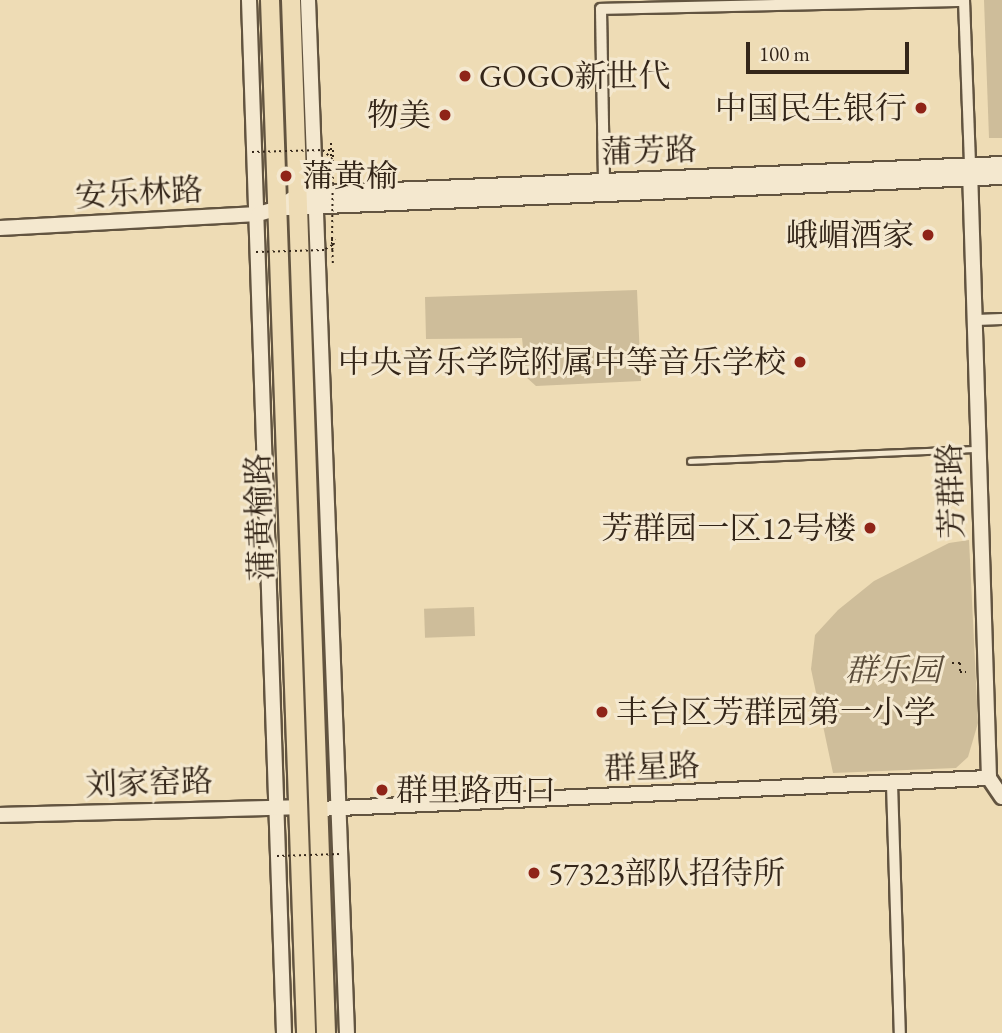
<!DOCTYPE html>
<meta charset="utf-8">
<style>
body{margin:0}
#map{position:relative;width:1002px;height:1033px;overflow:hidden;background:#eedcb5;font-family:"EB Garamond","Noto Serif SC",serif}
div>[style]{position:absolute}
.green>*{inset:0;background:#cebd9a;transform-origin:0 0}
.path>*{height:2px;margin-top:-1px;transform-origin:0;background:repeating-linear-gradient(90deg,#342619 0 2px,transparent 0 5.5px)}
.roads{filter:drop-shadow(2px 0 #625440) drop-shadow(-2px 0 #625440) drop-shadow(0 2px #625440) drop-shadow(0 -2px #625440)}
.service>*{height:5px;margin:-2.5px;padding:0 2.5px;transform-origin:2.5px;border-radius:2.5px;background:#f4e8cf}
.minor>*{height:10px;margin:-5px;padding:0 5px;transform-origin:5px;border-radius:5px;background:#f4e8cf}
.tertiary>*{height:14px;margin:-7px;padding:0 7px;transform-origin:7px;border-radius:7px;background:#f4e8cf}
.primary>*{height:18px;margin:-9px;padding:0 9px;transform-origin:9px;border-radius:9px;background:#eedcb5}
.path-bridge>*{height:2px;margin-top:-1px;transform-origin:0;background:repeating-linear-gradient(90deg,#342619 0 2px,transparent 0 5.5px)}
.dots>*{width:19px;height:19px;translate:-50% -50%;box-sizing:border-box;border:4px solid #f4e8cf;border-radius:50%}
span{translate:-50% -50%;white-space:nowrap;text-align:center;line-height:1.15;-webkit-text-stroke:6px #f4e8cf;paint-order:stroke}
.poi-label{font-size:32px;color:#342619}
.left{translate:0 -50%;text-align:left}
.right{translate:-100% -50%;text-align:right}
.street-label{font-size:32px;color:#342619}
.park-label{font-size:32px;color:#5a4c39;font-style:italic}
.scale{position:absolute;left:746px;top:42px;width:163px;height:32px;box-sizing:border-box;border:4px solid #342619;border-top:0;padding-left:9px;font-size:21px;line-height:24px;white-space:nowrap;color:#342619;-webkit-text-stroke:5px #f4e8cf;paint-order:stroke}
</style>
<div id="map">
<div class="green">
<i style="clip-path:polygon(984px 0,1002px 0,1002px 138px,989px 138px)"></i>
<i style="clip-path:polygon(637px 290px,641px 381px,536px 386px,526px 377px,522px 338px,426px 339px,425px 297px)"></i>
<i style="clip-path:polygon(969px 540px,978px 723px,968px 757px,956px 768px,833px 773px,811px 669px,815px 635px,838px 610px,874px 581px,949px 543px)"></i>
<i style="left:474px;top:607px;width:29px;height:50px;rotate:88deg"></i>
</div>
<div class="path">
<i style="left:331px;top:143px;width:13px;rotate:90deg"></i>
<i style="left:328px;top:150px;width:5px"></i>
<i style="left:333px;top:150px;width:10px;rotate:90deg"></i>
<i style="left:332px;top:239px;width:25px;rotate:88deg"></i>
<i style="left:332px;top:250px;width:11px;rotate:-75deg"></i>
<i style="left:952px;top:663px;width:8px"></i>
<i style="left:960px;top:663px;width:9px;rotate:90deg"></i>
<i style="left:960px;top:672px;width:6px"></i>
</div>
<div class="roads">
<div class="service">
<i style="left:690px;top:461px;width:288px;rotate:-2.4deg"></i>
</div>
<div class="minor">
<i style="left:964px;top:0;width:165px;rotate:87.9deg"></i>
<i style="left:604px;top:181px;width:172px;rotate:-91deg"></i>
<i style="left:601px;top:9px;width:363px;rotate:-1.3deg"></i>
<i style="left:976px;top:320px;width:26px;rotate:-2deg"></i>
<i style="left:892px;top:784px;width:249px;rotate:88.2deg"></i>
</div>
<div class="tertiary">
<i style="left:249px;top:0;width:1034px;rotate:88.06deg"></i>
<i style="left:308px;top:0;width:1034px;rotate:87.84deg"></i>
<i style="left:970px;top:170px;width:608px;rotate:88.21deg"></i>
<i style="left:989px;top:778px;width:23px;rotate:56deg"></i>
<i style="left:289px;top:201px;width:12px;rotate:-35deg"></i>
<i style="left:299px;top:194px;width:704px;rotate:-2.44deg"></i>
<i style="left:0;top:228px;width:258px;rotate:-3.1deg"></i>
<i style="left:258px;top:214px;width:22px;rotate:-16deg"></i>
<i style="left:279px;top:208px;width:724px;rotate:-2.46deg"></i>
<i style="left:318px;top:809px;width:672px;rotate:-2.65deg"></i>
<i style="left:0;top:815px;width:299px;rotate:-1.5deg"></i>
</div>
<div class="primary">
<i style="left:270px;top:0;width:1034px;rotate:88deg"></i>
<i style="left:291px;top:0;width:1034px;rotate:88.06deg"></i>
</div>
</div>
<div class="path-bridge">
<i style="left:252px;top:152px;width:71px;rotate:-1.6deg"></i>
<i style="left:323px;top:150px;width:14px;rotate:45deg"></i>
<i style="left:333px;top:160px;width:85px;rotate:90.7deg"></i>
<i style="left:332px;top:245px;width:9px;rotate:148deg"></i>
<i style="left:324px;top:250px;width:68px;rotate:178.3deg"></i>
<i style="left:277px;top:856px;width:64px;rotate:-1.8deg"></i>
</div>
<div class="dots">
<i style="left:465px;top:76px;background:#8f2418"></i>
<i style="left:921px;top:108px;background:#8f2418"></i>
<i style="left:445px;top:115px;background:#8f2418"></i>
<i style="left:286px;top:176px;background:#8f2418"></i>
<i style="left:928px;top:235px;background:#8f2418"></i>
<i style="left:800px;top:362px;background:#8f2418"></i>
<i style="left:870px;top:528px;background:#8f2418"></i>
<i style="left:602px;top:712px;background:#8f2418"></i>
<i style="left:382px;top:790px;background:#8f2418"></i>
<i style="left:534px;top:873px;background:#8f2418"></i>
</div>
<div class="poi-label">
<span class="left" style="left:479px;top:76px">GOGO新世代</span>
<span class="right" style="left:907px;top:108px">中国民生银行</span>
<span class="right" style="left:431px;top:115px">物美</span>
<span class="left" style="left:302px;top:176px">蒲黄榆</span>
<span class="right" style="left:914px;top:235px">峨嵋酒家</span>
<span class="right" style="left:786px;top:362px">中央音乐学院附属中等音乐学校</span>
<span class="right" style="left:856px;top:528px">芳群园一区12号楼</span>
<span class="left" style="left:616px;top:712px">丰台区芳群园第一小学</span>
<span class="left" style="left:396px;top:790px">群里路西口</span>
<span class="left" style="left:548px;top:873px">57323部队招待所</span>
</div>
<div class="street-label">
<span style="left:649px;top:151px;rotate:-2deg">蒲芳路</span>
<span style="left:139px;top:193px;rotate:-3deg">安乐林路</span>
<span style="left:951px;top:491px;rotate:-92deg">芳群路</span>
<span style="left:260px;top:517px;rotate:-92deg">蒲黄榆路</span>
<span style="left:652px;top:767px;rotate:-2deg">群星路</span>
<span style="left:149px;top:783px;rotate:-2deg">刘家窑路</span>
</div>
<div class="park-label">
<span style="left:893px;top:670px">群乐园</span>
</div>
<div class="scale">100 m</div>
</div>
